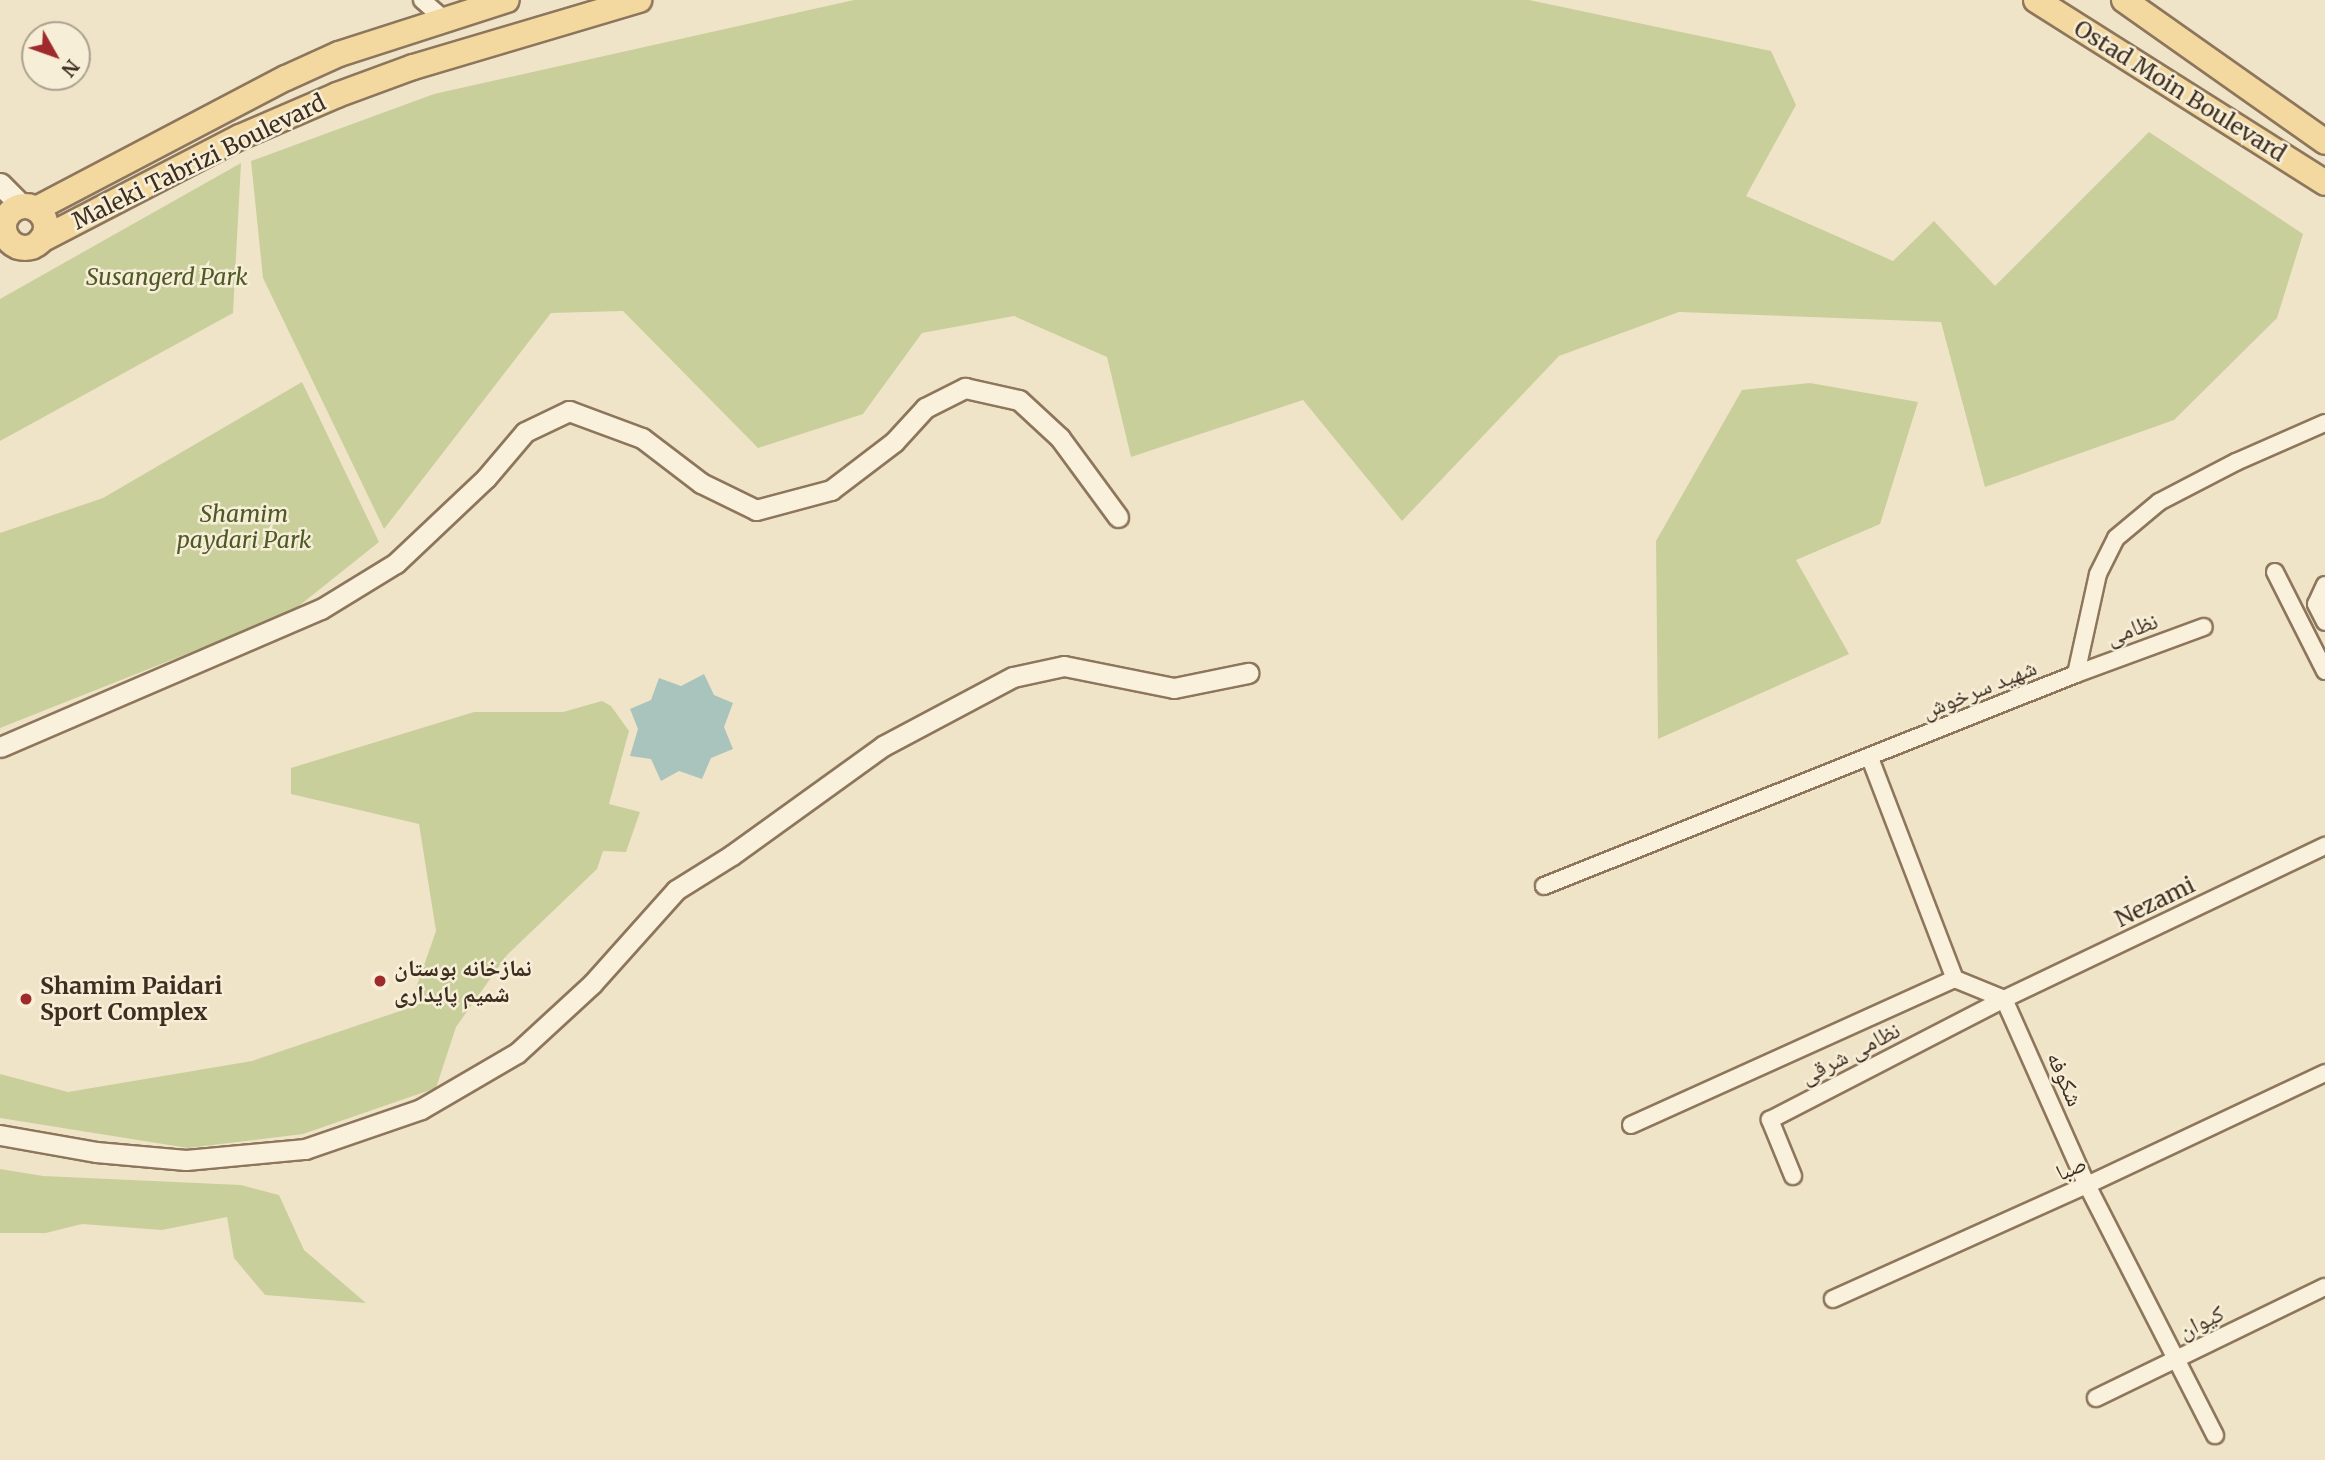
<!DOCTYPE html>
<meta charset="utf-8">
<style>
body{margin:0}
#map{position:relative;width:2325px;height:1460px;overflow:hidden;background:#f0e4c8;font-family:Merriweather,"Noto Naskh Arabic",serif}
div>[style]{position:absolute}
.green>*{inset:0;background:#c9cf9b}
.water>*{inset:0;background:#a9c4bc}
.roads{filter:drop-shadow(2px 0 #8d765c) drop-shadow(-2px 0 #8d765c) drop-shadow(0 2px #8d765c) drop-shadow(0 -2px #8d765c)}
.minor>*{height:16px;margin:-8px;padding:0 8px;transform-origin:8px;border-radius:8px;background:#faf1dc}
.tertiary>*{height:19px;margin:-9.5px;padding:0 9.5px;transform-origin:9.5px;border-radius:9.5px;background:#faf1dc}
.secondary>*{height:21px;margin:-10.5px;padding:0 10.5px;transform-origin:10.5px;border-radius:10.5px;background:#faf1dc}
.primary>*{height:24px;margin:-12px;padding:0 12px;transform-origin:12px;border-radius:12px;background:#f3d9a0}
.primary>.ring{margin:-12px;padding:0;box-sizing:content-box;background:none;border:24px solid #f3d9a0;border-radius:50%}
.dots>*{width:19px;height:19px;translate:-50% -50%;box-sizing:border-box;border:4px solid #f7eed8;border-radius:50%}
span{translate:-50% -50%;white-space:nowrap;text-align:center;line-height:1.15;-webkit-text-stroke:5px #f7eed8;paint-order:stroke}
.street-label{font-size:23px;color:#3d2e20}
.park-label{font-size:23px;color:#4d5a26;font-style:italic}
.poi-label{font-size:23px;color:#3d2e20;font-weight:700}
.left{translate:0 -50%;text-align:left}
.north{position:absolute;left:21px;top:21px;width:70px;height:70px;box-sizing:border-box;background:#f7eed8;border:2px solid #ada18e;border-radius:50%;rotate:130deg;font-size:19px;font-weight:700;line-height:28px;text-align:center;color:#3d2e20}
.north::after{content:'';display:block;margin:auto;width:24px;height:32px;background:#9e2a2b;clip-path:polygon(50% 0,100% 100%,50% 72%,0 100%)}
</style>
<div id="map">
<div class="green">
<i style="clip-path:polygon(854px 0,1529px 0,1771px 51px,1796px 105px,1746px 196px,1893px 261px,1934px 221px,1995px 286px,2149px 132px,2303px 234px,2277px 318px,2174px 420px,1985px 487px,1941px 322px,1679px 312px,1559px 356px,1402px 521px,1303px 400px,1131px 457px,1107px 357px,1014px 316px,922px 333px,863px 414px,758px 448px,623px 311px,551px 313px,384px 529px,263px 278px,251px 161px,434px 94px)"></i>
<i style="clip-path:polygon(241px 163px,233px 313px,0 441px,0 299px)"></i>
<i style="clip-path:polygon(302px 382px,379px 542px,290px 613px,0 728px,0 533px,103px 498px)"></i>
<i style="clip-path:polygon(1810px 383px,1918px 402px,1880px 524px,1796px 560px,1849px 654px,1658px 739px,1656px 541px,1742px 390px)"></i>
<i style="clip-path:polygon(602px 701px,611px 706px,629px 731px,609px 804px,640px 812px,626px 852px,603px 851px,597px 869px,507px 955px,456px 1027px,436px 1088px,303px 1134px,188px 1148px,0 1118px,0 1074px,68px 1092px,252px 1061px,409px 1008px,436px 931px,419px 824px,291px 794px,291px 768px,474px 712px,563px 712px)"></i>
<i style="clip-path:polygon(0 1169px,43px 1176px,241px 1185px,279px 1195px,304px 1250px,366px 1303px,265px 1295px,234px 1258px,227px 1217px,162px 1230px,82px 1224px,46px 1233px,0 1233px)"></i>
</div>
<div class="water">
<i style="clip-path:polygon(704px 674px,714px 695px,733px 703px,724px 727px,733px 749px,711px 758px,702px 779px,679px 771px,661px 781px,651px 759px,630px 756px,638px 729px,630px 709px,651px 700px,659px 678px,681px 686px)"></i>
</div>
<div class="roads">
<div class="minor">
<i style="left:422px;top:0;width:28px;rotate:41deg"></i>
<i style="left:2275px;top:572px;width:111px;rotate:63.2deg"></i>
<i style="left:2325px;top:585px;width:21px;rotate:115deg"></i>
<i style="left:2316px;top:604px;width:20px;rotate:63deg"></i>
<i style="left:2076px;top:674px;width:102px;rotate:-77.6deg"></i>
<i style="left:2098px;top:574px;width:40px;rotate:-63.4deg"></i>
<i style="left:2116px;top:538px;width:56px;rotate:-39.9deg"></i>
<i style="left:2159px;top:502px;width:87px;rotate:-27.5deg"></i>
<i style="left:2236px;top:462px;width:97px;rotate:-23.7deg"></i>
<i style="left:1870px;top:758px;width:237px;rotate:69deg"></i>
<i style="left:1955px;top:979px;width:53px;rotate:22.2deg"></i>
<i style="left:2004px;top:999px;width:204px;rotate:66deg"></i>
<i style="left:2087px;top:1185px;width:281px;rotate:62.9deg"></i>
<i style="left:1544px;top:886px;width:573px;rotate:-21.73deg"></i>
<i style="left:2076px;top:674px;width:136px;rotate:-20.2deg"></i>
<i style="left:1631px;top:1125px;width:355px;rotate:-24.3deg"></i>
<i style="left:1793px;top:1176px;width:61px;rotate:-112.3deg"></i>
<i style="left:1770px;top:1120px;width:263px;rotate:-27.3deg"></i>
<i style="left:2004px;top:999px;width:356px;rotate:-25.5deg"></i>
<i style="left:1833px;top:1299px;width:278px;rotate:-24.2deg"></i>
<i style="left:2087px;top:1185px;width:263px;rotate:-25.2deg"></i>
<i style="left:2096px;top:1398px;width:254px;rotate:-25.9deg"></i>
</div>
<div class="tertiary">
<i style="left:0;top:747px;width:349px;rotate:-23.3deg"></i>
<i style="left:321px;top:609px;width:88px;rotate:-31.5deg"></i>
<i style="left:396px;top:563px;width:124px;rotate:-43.4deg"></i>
<i style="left:486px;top:478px;width:60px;rotate:-49.7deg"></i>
<i style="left:525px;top:432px;width:49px;rotate:-25.5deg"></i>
<i style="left:569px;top:411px;width:78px;rotate:20.3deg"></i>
<i style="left:642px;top:438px;width:74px;rotate:37.3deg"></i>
<i style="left:701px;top:483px;width:61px;rotate:26.1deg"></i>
<i style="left:756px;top:510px;width:78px;rotate:-14.9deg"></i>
<i style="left:831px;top:490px;width:79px;rotate:-37.3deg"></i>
<i style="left:894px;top:442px;width:46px;rotate:-47.6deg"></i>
<i style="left:925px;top:408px;width:45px;rotate:-26.6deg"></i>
<i style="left:965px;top:388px;width:55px;rotate:12.5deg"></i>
<i style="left:1019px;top:400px;width:56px;rotate:42.8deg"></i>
<i style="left:1060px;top:438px;width:98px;rotate:53.7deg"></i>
<i style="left:0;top:1135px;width:97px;rotate:10deg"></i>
<i style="left:96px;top:1152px;width:90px;rotate:5.1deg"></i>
<i style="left:186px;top:1160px;width:120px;rotate:-5.3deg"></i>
<i style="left:305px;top:1149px;width:123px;rotate:-19deg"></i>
<i style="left:421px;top:1109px;width:111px;rotate:-30.3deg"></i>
<i style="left:517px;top:1053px;width:102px;rotate:-42.6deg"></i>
<i style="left:592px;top:984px;width:126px;rotate:-48.2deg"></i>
<i style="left:676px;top:890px;width:66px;rotate:-32deg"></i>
<i style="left:732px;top:855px;width:186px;rotate:-35.8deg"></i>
<i style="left:883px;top:746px;width:147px;rotate:-28deg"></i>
<i style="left:1013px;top:677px;width:52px;rotate:-12.2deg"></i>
<i style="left:1064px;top:666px;width:112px;rotate:11.3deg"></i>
<i style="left:1174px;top:688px;width:76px;rotate:-11.5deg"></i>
</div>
<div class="secondary">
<i style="left:0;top:184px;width:31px;rotate:45deg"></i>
<i style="left:0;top:220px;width:6px;rotate:45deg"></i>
</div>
<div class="primary">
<i style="left:2036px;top:0;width:342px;rotate:32.3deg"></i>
<i style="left:2124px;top:0;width:246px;rotate:35.2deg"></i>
<i class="ring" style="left:4px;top:206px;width:18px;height:18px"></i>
<i style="left:36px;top:209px;width:282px;rotate:-27.7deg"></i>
<i style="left:286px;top:78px;width:58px;rotate:-24.4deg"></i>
<i style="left:339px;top:54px;width:176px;rotate:-17.8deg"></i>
<i style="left:41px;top:240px;width:224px;rotate:-27.4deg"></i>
<i style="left:240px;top:137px;width:106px;rotate:-23.4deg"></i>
<i style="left:337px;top:95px;width:81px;rotate:-20.2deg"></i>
<i style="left:413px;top:67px;width:236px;rotate:-16.5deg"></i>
</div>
</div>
<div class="dots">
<i style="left:380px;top:981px;background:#9e2a2b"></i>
<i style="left:26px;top:999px;background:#9e2a2b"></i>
</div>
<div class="street-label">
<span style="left:2180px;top:91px;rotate:32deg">Ostad Moin Boulevard</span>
<span style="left:199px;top:162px;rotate:-26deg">Maleki Tabrizi Boulevard</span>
<span style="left:2132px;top:629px;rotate:-20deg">نظامی</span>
<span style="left:1979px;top:689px;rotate:-22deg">شهید سرخوش</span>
<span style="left:2155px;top:902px;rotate:-26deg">Nezami</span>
<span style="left:1850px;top:1053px;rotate:-27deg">نظامی شرقی</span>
<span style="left:2065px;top:1079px;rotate:66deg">شکوفه</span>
<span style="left:2071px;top:1168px;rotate:-24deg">صبا</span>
<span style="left:2201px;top:1322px;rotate:-26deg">کیوان</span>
</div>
<div class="park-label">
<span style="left:167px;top:277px">Susangerd Park</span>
<span style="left:244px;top:527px">Shamim<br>paydari Park</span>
</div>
<div class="poi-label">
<span class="left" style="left:394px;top:981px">نمازخانه بوستان<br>شمیم پایداری</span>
<span class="left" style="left:40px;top:999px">Shamim Paidari<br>Sport Complex</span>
</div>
<div class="north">N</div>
</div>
